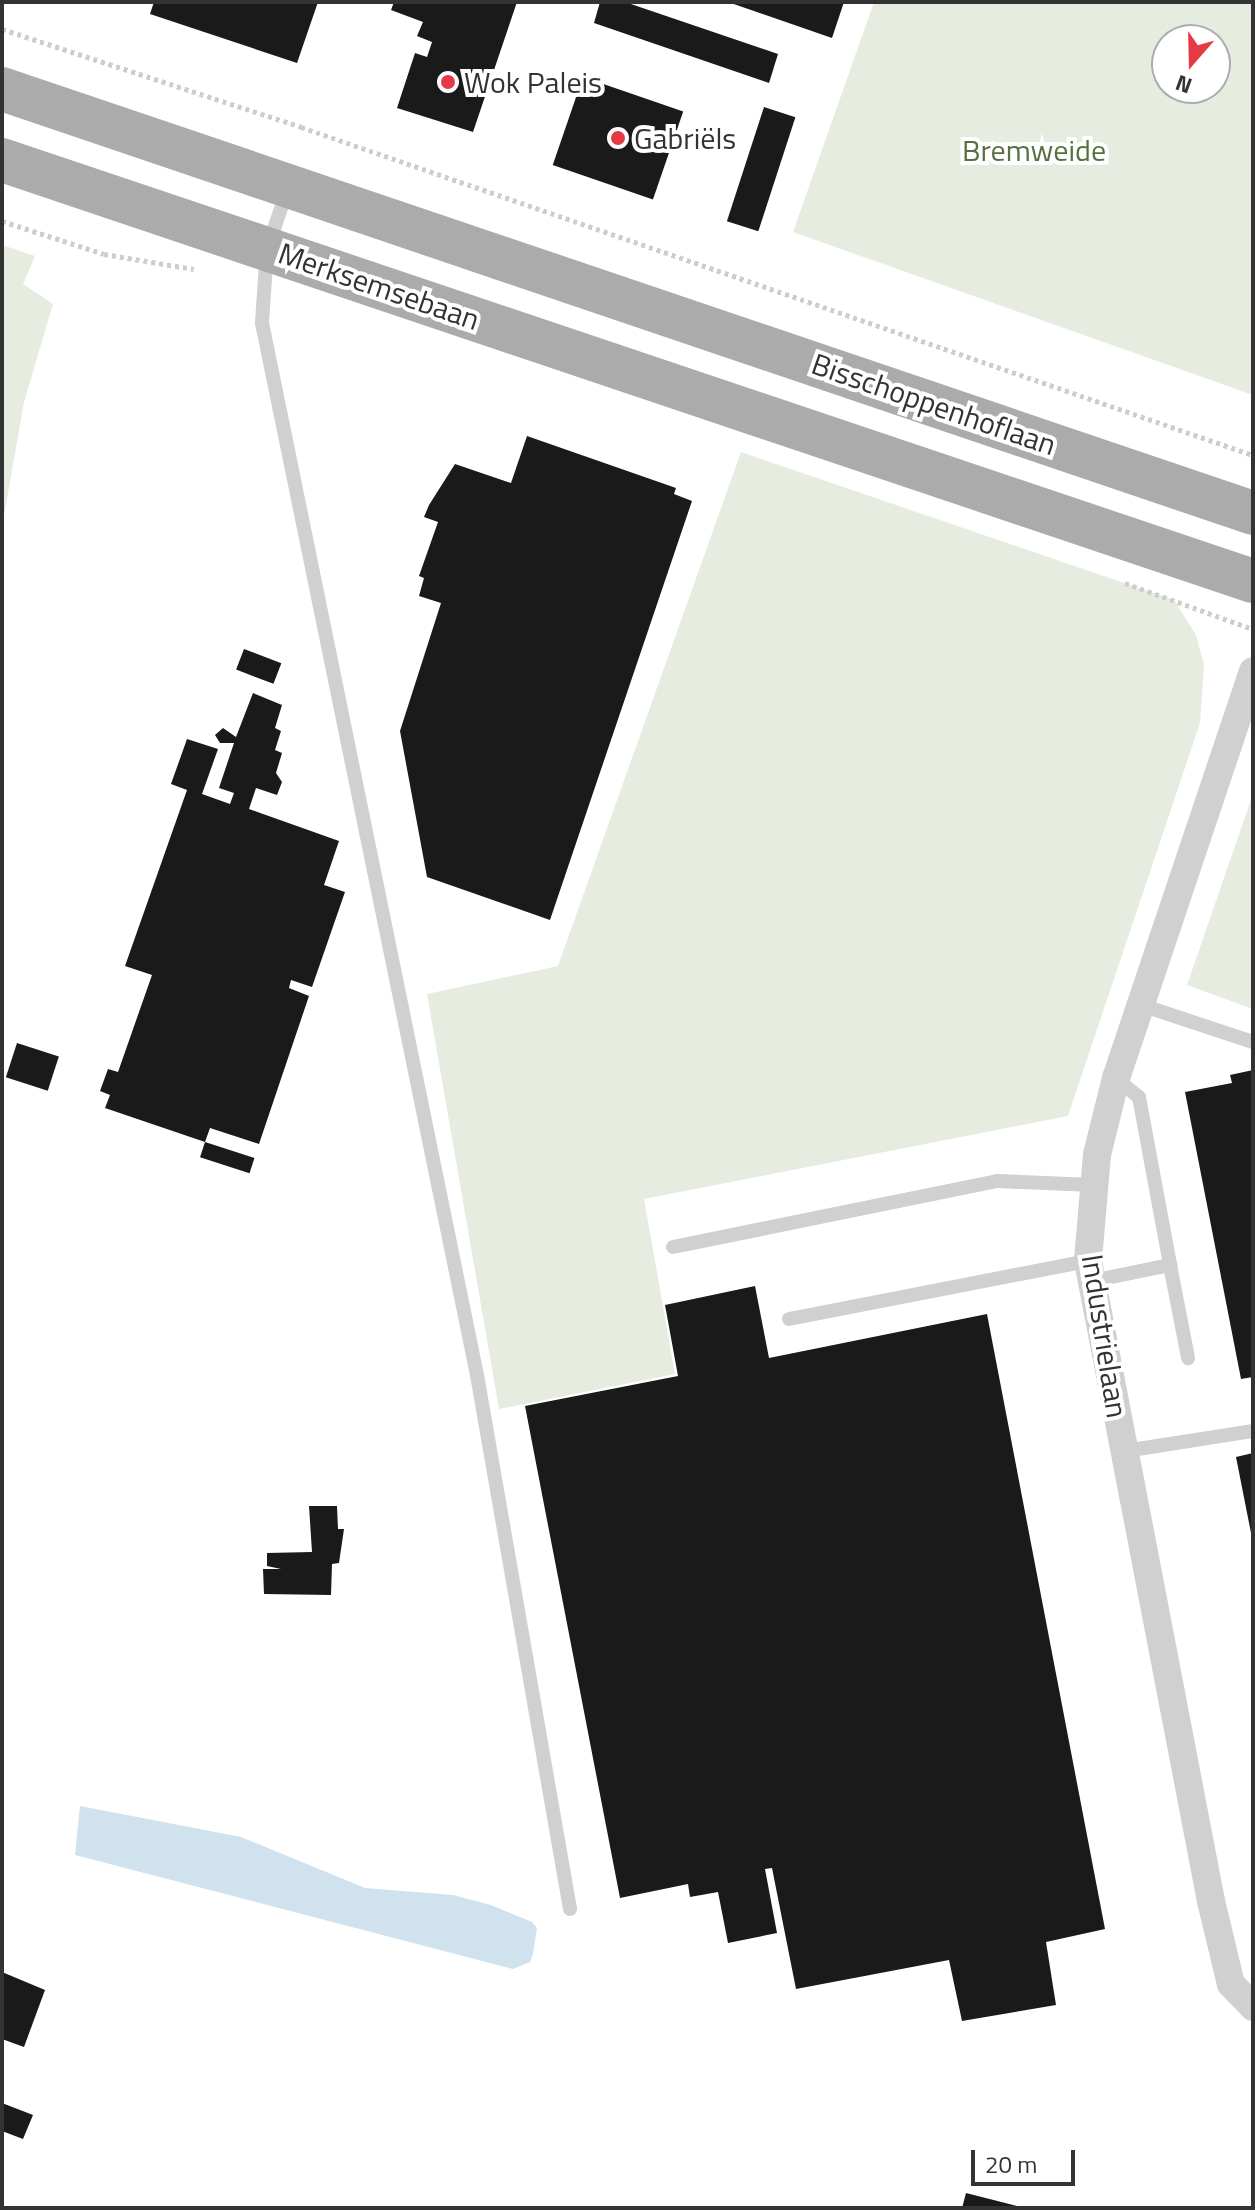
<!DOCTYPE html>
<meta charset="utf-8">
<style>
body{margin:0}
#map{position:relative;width:1255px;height:2210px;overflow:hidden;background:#fff;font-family:"Titillium Web",sans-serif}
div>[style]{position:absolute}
.green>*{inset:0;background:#e6ecdf}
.water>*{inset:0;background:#cfe2ee}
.building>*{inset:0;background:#1a1a1a;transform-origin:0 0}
.path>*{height:5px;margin-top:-2.5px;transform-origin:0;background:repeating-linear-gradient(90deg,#cdcdcd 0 4px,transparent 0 8px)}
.service>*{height:14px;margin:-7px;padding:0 7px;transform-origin:7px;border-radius:7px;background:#d0d0d0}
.minor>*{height:28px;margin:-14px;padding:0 14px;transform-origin:14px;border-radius:14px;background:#d0d0d0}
.primary>*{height:44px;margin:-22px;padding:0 22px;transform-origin:22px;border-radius:22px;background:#ababab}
.dots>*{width:22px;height:22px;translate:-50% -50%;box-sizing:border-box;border:4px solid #fff;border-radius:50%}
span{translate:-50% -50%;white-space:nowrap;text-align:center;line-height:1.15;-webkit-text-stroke:8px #fff;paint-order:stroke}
.poi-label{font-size:30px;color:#333}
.left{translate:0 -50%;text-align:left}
.park-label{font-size:30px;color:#56703f}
.street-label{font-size:30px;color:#333}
.frame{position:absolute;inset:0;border:4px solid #333;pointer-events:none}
.north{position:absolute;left:1151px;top:24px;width:80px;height:80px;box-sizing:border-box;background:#fff;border:2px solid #adadad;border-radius:50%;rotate:200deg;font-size:22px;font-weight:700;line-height:32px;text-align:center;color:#333}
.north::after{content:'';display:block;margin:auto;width:28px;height:36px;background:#e63946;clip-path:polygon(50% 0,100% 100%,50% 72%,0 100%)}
.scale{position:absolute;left:971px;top:2150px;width:104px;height:36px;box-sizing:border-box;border:4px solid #333;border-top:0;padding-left:10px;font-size:24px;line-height:28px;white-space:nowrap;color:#333;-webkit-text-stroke:6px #fff;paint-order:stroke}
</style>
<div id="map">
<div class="green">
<i style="clip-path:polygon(evenodd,874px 2px,1253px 2px,1253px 395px,793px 232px,874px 2px,1167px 40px,1215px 40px,1215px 88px,1167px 88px,1167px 40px)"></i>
<i style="clip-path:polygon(2px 245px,35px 256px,23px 284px,53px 304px,24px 402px,2px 527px)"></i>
<i style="clip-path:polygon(741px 452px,1174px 600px,1196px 635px,1204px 665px,1200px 723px,1068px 1116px,644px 1199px,675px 1374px,499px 1409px,427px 994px,558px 966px)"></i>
<i style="clip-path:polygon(1253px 794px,1253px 1009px,1187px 985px)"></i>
</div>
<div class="water">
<i style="clip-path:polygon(80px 1806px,241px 1837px,365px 1888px,453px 1895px,491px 1905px,532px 1922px,537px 1928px,533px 1954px,530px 1962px,513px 1969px,75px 1855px)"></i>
</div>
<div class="building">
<i style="clip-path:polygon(154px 2px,318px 2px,297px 63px,150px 14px)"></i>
<i style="clip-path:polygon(394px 2px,517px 2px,473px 132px,397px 108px,415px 53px,427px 57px,432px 42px,417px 36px,423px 22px,391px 10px)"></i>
<i style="clip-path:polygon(600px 2px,625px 2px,778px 54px,769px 83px,594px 23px)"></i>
<i style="clip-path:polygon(728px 2px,844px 2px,832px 38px)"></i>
<i style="left:583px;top:77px;width:106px;height:93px;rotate:19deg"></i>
<i style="left:764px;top:107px;width:33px;height:120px;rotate:18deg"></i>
<i style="clip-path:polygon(527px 436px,676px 488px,674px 494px,692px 501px,550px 920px,427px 877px,400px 731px,441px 603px,419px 596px,424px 578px,419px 576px,438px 522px,424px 517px,429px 505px,455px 464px,511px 483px)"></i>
<i style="left:244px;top:649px;width:40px;height:22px;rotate:21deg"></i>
<i style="clip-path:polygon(253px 693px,282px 705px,275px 728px,281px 731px,275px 750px,282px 753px,276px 773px,282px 782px,277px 795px,256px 788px,249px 809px,339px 841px,324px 885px,345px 892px,312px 987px,291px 980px,289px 988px,309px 996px,259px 1144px,210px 1128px,205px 1142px,105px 1108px,110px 1095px,100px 1091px,108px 1069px,118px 1072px,152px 975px,125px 966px,187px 790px,171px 784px,187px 739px,218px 749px,202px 794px,230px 804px,234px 793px,219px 788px,234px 743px,220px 743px,215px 735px,223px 728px,236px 737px)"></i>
<i style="left:17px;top:1043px;width:44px;height:36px;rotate:18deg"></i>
<i style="clip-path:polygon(1253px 1070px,1253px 1377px,1241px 1379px,1185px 1092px,1232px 1083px,1230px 1075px)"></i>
<i style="left:205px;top:1142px;width:52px;height:16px;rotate:18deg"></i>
<i style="clip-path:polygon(755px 1286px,769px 1358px,987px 1314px,1105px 1929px,1046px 1942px,1056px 2005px,962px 2021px,949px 1960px,796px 1989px,772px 1868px,765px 1869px,777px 1933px,728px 1943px,718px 1892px,690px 1897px,688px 1884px,620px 1898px,525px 1406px,678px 1376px,665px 1305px)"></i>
<i style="clip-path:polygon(1253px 1453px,1253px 1538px,1252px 1538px,1236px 1457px)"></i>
<i style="clip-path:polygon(309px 1506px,337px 1506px,338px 1529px,344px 1529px,339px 1563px,332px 1564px,331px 1595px,264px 1594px,263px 1569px,281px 1569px,267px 1566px,267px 1553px,312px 1552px)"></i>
<i style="clip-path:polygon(2px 1972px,45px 1990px,24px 2047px,2px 2039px)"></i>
<i style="clip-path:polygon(2px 2103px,33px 2115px,23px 2139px,2px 2131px)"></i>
<i style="clip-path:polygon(966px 2193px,1021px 2207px,1021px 2208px,962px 2208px)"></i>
</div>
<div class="path">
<i style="left:2px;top:29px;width:315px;rotate:18.1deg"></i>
<i style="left:301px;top:127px;width:1007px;rotate:19.01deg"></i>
<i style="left:2px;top:221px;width:107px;rotate:17.9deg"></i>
<i style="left:104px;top:254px;width:91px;rotate:9.5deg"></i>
<i style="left:1125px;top:583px;width:136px;rotate:19.8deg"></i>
</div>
<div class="service">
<i style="left:287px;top:191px;width:61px;rotate:109deg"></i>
<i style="left:267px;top:249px;width:74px;rotate:93.9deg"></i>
<i style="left:262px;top:323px;width:1074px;rotate:78.45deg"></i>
<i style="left:477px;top:1375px;width:542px;rotate:80.12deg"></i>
<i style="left:1141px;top:1005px;width:118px;rotate:18.3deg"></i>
<i style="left:1116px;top:1078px;width:30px;rotate:40deg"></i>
<i style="left:1139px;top:1097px;width:171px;rotate:79.5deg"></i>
<i style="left:673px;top:1247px;width:331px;rotate:-11.5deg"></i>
<i style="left:997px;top:1181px;width:96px;rotate:2.4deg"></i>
<i style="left:1092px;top:1281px;width:80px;rotate:-11.6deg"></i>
<i style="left:1170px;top:1265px;width:95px;rotate:79deg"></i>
<i style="left:789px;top:1319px;width:305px;rotate:-11deg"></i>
<i style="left:1125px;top:1451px;width:130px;rotate:-8.9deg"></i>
</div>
<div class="minor">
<i style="left:1253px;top:671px;width:429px;rotate:108.6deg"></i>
<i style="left:1116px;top:1078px;width:79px;rotate:103.9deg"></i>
<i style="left:1097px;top:1155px;width:106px;rotate:94.9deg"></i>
<i style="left:1088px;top:1261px;width:652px;rotate:79.12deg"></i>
<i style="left:1211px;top:1901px;width:85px;rotate:76.5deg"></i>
<i style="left:1231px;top:1984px;width:32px;rotate:46deg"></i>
</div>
<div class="primary">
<i style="left:2px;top:89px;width:1321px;rotate:18.72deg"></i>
<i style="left:2px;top:160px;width:1320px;rotate:18.6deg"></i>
</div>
<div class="dots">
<i style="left:448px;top:82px;background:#e63946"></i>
<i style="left:618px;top:138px;background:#e63946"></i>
</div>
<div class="poi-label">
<span class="left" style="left:464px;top:82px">Wok Paleis</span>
<span class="left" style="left:634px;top:138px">Gabriëls</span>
</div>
<div class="park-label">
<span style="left:1034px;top:150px">Bremweide</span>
</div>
<div class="street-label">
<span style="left:379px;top:286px;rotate:19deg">Merksemsebaan</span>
<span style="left:934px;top:404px;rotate:19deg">Bisschoppenhoflaan</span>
<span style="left:1105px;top:1336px;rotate:81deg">Industrielaan</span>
</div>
<div class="frame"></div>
<div class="north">N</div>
<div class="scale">20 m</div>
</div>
